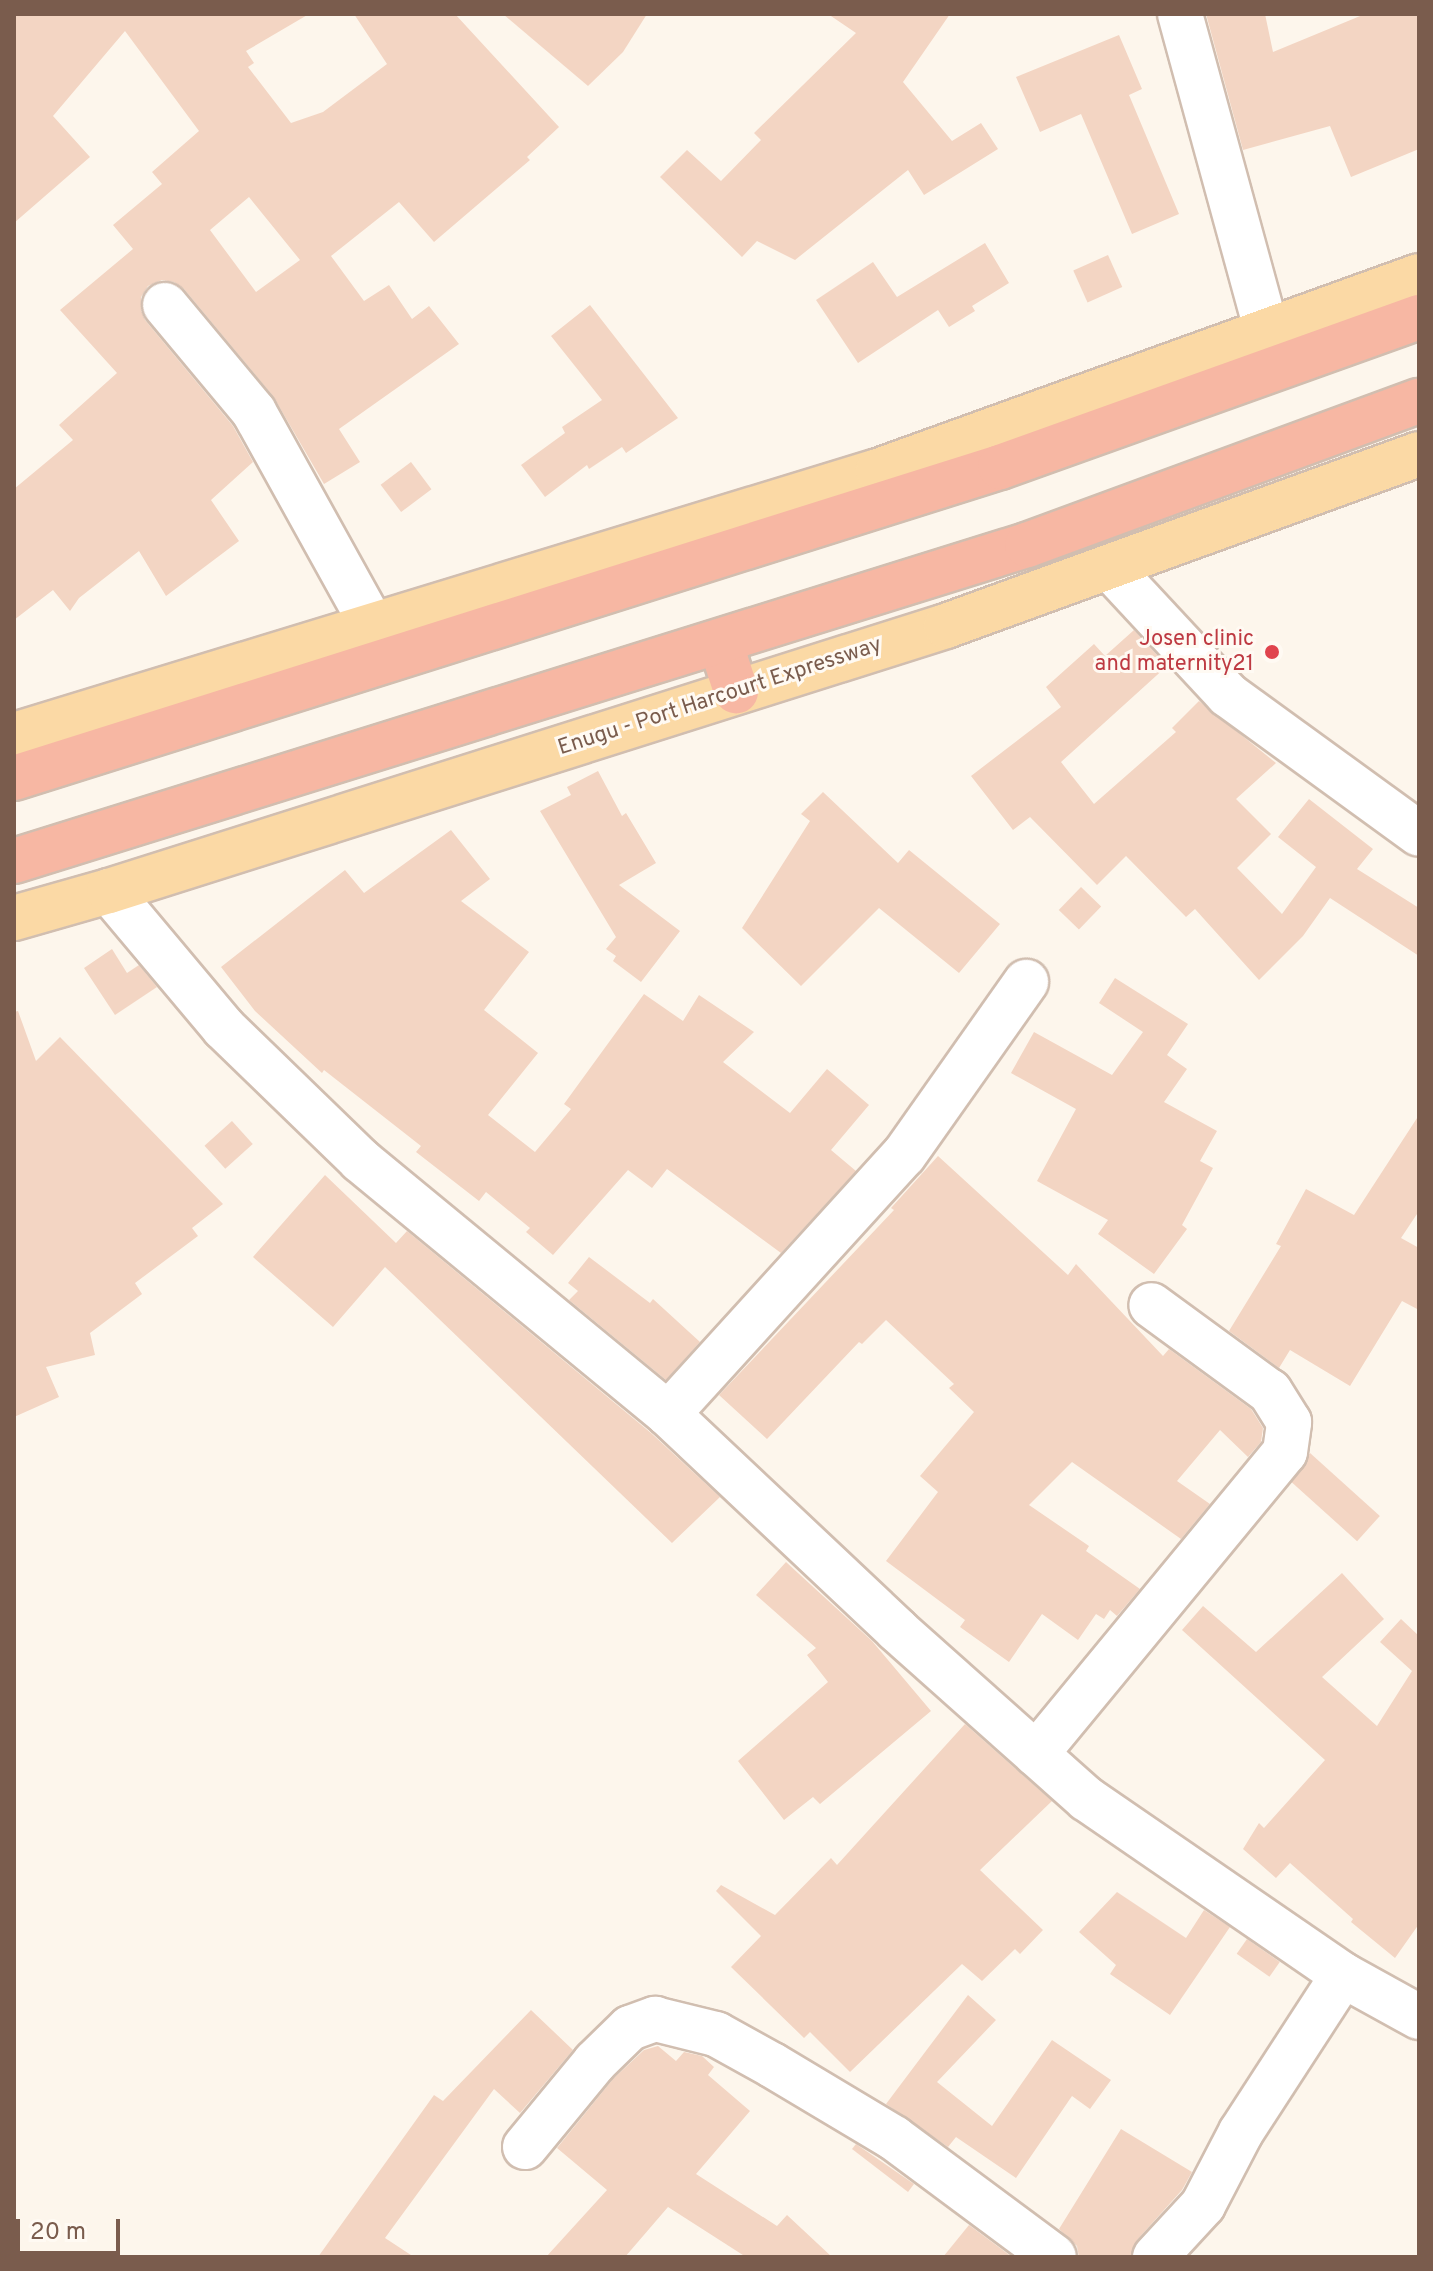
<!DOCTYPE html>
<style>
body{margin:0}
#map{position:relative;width:1433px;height:2271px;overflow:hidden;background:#fdf6ec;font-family:Overpass,sans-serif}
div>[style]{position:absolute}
.building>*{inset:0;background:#f3d5c3;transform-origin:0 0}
.roads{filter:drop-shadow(2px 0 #d1beb0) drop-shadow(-2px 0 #d1beb0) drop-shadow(0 2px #d1beb0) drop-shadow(0 -2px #d1beb0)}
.minor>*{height:44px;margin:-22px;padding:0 22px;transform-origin:22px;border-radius:22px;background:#fff}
.major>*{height:44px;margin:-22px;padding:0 22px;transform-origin:22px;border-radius:22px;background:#fbd9a5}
.highway>*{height:44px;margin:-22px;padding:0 22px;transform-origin:22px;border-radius:22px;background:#f7b7a3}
.dots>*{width:22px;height:22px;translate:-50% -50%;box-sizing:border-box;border:4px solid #fffaf3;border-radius:50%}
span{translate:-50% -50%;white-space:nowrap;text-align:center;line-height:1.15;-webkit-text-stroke:6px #fffaf3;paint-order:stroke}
.health-label{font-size:22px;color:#be3a42}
.right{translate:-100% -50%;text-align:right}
.street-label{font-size:22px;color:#7a5c4d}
.frame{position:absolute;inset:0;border:16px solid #7a5c4d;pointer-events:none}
.scale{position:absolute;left:16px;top:2219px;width:104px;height:36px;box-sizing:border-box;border:4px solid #7a5c4d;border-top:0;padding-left:10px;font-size:24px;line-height:28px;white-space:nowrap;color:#7a5c4d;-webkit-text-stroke:6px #fffaf3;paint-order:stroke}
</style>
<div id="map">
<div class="building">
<i style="clip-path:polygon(evenodd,14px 14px,309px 14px,246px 51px,254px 63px,248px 67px,291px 123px,323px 112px,387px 64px,354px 14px,455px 14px,559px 127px,527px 157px,530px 160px,434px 242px,399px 202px,331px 256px,364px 301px,389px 285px,412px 319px,429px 306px,459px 344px,339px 429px,360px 462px,324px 484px,273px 396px,184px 289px,174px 282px,162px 280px,148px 286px,141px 297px,141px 310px,145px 320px,233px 426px,253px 462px,211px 500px,239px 541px,166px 596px,139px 551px,79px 598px,70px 611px,53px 590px,14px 620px,14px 489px,73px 440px,59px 425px,117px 373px,60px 310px,133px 249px,113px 225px,162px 184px,152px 172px,199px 131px,125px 31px,53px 116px,90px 157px,14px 223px,14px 14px,249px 197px,300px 260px,256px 292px,210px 230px,249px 197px)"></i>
<i style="clip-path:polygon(503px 14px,647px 14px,623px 52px,588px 86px)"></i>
<i style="clip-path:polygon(828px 14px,950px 14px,903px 82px,952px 141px,981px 123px,998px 149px,924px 195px,908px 170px,795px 260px,757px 241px,742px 257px,660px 177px,687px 150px,721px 181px,761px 140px,754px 133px,856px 33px)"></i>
<i style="clip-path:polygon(1206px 14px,1265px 14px,1273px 52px,1365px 14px,1419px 14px,1419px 149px,1351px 177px,1330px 126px,1243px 150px)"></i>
<i style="clip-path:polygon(1119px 35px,1142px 89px,1129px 95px,1179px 214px,1132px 234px,1081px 114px,1040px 132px,1016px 77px)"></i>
<i style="clip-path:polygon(985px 243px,1009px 283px,972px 306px,975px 311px,949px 327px,938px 310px,858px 363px,816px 300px,873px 262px,897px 297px)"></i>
<i style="left:1108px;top:255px;width:35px;height:38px;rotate:66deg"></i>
<i style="clip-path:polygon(590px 305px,678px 418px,626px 453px,622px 447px,589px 469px,587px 465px,545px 497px,521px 465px,565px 433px,562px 427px,602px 400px,551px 336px)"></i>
<i style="left:411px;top:462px;width:34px;height:38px;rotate:53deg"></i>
<i style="clip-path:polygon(1134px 630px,1167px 666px,1061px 762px,1094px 804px,1176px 732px,1172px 728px,1199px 701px,1276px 763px,1236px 799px,1271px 834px,1237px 868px,1282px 914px,1316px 867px,1278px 837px,1309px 799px,1373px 849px,1357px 869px,1419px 908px,1419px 956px,1330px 898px,1303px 936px,1259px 980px,1195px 909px,1186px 917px,1126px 856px,1097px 885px,1030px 817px,1013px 830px,971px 776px,1061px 707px,1046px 687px,1094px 644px,1105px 656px)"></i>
<i style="clip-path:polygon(598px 771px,622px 816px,626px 813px,656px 863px,619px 885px,680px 931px,641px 982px,613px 961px,616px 956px,606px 949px,616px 937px,540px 811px,571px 795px,567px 787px)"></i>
<i style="clip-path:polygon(823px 792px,898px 863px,909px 850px,1000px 924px,959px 973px,879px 908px,801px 986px,742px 928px,810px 821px,801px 814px)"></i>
<i style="clip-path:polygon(451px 830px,490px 879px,461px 901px,529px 952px,484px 1010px,538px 1053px,488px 1115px,535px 1152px,571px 1109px,564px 1104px,644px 994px,683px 1021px,699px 995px,754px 1032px,723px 1062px,790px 1113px,827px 1069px,869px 1105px,831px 1150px,856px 1171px,781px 1253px,667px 1169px,652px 1188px,628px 1170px,553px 1255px,526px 1232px,530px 1228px,486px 1192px,479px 1201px,416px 1152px,421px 1146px,324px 1070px,322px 1073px,255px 1011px,221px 967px,345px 870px,364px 893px)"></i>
<i style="left:1081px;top:887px;width:28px;height:32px;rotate:44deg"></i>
<i style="clip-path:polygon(112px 949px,127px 973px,139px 965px,157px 987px,115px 1015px,84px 968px)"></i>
<i style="clip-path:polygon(1115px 978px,1188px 1024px,1167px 1055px,1187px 1069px,1164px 1102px,1217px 1131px,1200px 1161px,1213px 1168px,1182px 1225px,1187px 1229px,1154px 1274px,1098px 1234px,1108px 1220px,1037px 1181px,1076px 1109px,1011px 1073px,1034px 1032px,1112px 1075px,1143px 1032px,1099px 1003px)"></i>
<i style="clip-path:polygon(18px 1011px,36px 1061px,60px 1037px,223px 1204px,192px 1228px,198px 1236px,135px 1283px,142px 1294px,90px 1333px,95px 1355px,46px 1367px,59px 1397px,14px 1417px,14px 1012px)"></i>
<i style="clip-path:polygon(1419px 1115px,1419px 1211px,1401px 1238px,1419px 1248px,1419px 1310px,1402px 1301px,1350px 1386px,1290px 1350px,1279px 1368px,1229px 1331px,1281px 1246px,1276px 1244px,1306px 1189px,1354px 1215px)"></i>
<i style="left:232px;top:1121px;width:31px;height:37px;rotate:48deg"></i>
<i style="clip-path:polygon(938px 1156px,1068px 1275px,1076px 1264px,1163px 1356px,1169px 1349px,1251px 1409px,1263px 1428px,1261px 1442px,1248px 1457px,1220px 1430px,1177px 1481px,1210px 1504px,1181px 1539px,1072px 1462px,1029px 1505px,1089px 1546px,1086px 1551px,1140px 1589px,1117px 1616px,1110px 1610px,1104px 1619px,1096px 1614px,1078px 1640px,1042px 1614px,1009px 1662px,960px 1627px,965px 1620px,886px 1561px,938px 1492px,920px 1476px,974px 1412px,949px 1388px,954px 1384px,886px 1320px,862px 1344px,859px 1342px,767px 1439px,719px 1395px,894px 1210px,891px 1208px)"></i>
<i style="clip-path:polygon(325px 1175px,396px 1243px,407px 1231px,651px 1433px,720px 1497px,672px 1543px,385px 1267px,333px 1327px,253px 1257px)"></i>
<i style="clip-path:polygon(589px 1257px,650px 1303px,653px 1299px,700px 1342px,666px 1380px,569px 1300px,578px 1291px,568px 1283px)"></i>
<i style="left:1310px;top:1453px;width:94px;height:34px;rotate:42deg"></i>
<i style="clip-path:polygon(786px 1562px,872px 1641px,931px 1711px,820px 1804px,813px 1797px,784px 1820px,738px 1761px,828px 1682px,807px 1655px,816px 1648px,756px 1595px)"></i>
<i style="clip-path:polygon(1342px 1573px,1384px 1619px,1322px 1677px,1377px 1726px,1412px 1671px,1380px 1642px,1401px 1619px,1419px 1636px,1419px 1924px,1395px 1958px,1351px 1922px,1353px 1919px,1290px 1863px,1276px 1878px,1243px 1849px,1259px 1823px,1264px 1828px,1325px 1760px,1182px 1630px,1203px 1606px,1256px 1652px)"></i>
<i style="clip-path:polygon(965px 1724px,1052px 1801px,980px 1870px,1043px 1930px,1020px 1954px,1015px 1949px,982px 1981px,962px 1964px,850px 2072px,810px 2032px,804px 2038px,731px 1967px,761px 1936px,716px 1891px,721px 1885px,775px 1915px,831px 1858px,837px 1865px)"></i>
<i style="clip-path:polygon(1117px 1892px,1186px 1938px,1204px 1910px,1230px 1927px,1170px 2015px,1110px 1974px,1116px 1965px,1079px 1932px)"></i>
<i style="left:1247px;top:1939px;width:40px;height:18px;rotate:35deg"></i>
<i style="clip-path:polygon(968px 1995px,996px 2020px,937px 2082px,992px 2126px,1052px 2040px,1111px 2080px,1090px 2109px,1072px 2096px,1016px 2178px,956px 2137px,948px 2147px,886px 2104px)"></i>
<i style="clip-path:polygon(531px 2010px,573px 2050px,520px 2113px,494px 2089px,385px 2238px,414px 2257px,318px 2257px,434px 2095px,443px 2101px)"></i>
<i style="clip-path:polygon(658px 2046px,676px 2061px,684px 2052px,702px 2056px,714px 2067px,708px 2075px,750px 2111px,696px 2174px,777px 2226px,787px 2215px,832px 2257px,746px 2257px,668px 2207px,625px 2257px,546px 2257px,607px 2190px,557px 2148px,613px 2079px,644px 2050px)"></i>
<i style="clip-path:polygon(1121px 2129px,1192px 2172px,1182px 2190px,1137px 2240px,1131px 2257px,1079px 2257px,1077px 2246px,1059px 2229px)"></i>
<i style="clip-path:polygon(856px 2144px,914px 2184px,908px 2192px,852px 2149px)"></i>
<i style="clip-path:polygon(969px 2225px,1012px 2257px,943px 2257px)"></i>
</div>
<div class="roads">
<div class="minor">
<i style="left:1180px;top:14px;width:331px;rotate:74.7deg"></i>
<i style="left:165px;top:305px;width:139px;rotate:50.2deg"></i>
<i style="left:254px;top:412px;width:241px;rotate:61deg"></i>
<i style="left:1110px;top:568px;width:173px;rotate:47.1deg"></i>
<i style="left:1228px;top:695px;width:236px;rotate:36deg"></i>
<i style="left:109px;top:891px;width:179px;rotate:50deg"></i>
<i style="left:224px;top:1028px;width:190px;rotate:44.1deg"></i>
<i style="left:360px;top:1160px;width:399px;rotate:39.5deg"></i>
<i style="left:668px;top:1414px;width:315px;rotate:43.3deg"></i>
<i style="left:897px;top:1630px;width:254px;rotate:41.7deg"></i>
<i style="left:1087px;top:1799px;width:311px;rotate:34.5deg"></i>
<i style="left:1343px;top:1975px;width:87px;rotate:28.9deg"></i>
<i style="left:668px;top:1414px;width:350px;rotate:-47.7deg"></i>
<i style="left:904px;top:1155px;width:212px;rotate:-54.8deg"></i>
<i style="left:1036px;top:1754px;width:391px;rotate:-50.5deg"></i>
<i style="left:1285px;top:1452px;width:30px;rotate:-82deg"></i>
<i style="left:1289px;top:1422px;width:36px;rotate:-122deg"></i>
<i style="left:1270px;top:1392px;width:147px;rotate:-143.8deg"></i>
<i style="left:525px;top:2147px;width:110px;rotate:-50.5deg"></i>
<i style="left:595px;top:2062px;width:49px;rotate:-44.2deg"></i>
<i style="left:630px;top:2028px;width:27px;rotate:-20deg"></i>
<i style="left:655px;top:2019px;width:63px;rotate:13.8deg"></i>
<i style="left:716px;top:2034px;width:64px;rotate:29deg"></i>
<i style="left:772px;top:2065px;width:142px;rotate:30.9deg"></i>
<i style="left:894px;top:2138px;width:199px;rotate:36.6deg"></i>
<i style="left:1155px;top:2257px;width:71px;rotate:-47.3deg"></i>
<i style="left:1203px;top:2205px;width:82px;rotate:-62.5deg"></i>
<i style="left:1241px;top:2132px;width:187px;rotate:-57deg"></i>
</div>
<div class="major">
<i style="left:14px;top:735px;width:903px;rotate:-16.99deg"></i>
<i style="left:878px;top:471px;width:575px;rotate:-19.82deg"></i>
<i style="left:14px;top:918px;width:99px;rotate:-15.9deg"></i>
<i style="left:109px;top:891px;width:878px;rotate:-17.57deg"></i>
<i style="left:946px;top:626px;width:503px;rotate:-19.98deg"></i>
</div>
<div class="highway">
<i style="left:720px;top:642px;width:52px;rotate:71.9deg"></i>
<i style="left:14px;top:778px;width:1034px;rotate:-17.51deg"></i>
<i style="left:1000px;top:467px;width:445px;rotate:-19.7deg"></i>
<i style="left:14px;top:861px;width:1061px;rotate:-17.33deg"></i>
<i style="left:1027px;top:545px;width:418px;rotate:-20.2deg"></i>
</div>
</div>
<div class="dots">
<i style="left:1272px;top:652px;background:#e0444e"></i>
</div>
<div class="health-label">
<span class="right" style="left:1254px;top:652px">Josen clinic<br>and maternity21</span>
</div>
<div class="street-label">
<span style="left:720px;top:697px;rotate:-18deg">Enugu - Port Harcourt Expressway</span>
</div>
<div class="frame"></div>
<div class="scale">20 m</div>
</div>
